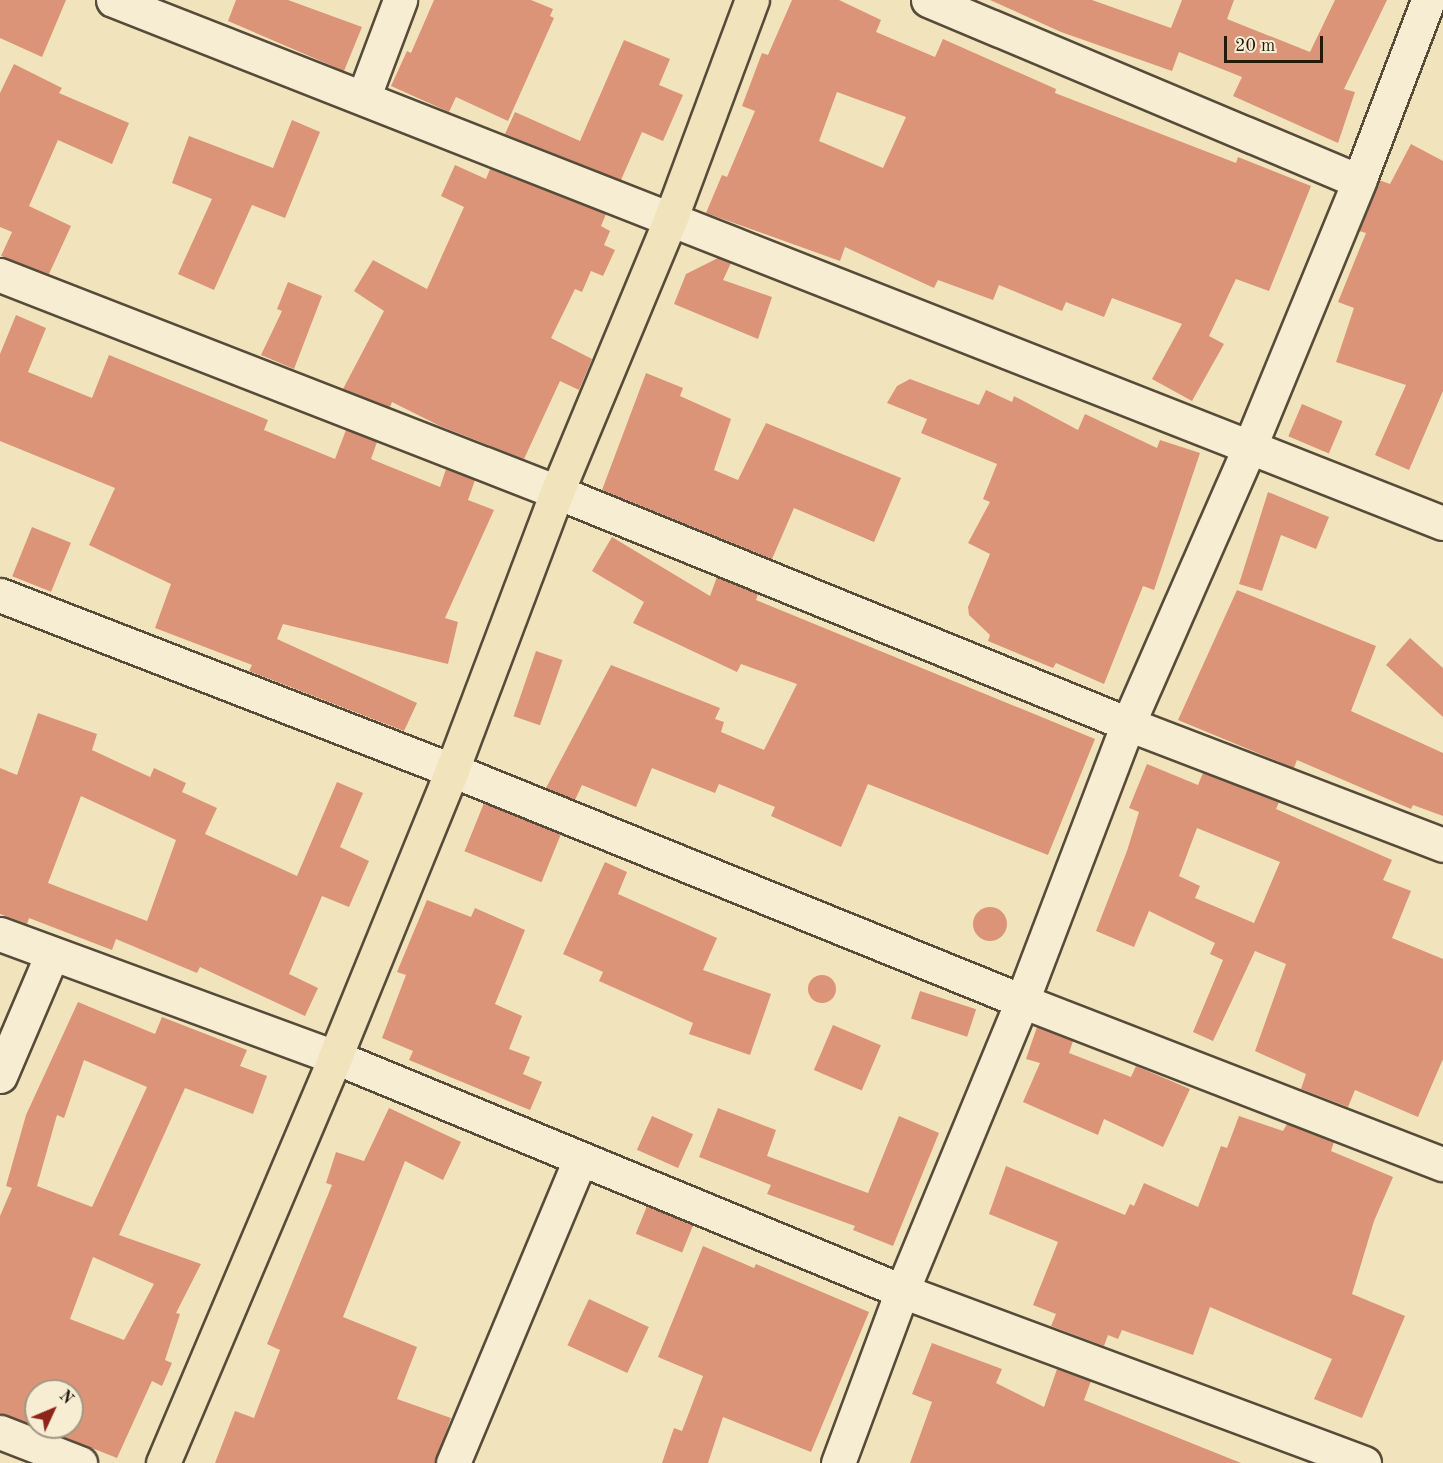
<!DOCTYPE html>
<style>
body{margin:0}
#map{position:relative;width:1443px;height:1463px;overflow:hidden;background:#f1e4bc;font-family:"Old Standard TT",serif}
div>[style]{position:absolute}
.building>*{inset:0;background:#db9477;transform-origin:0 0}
.round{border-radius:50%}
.roads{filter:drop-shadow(2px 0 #574b3a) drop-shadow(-2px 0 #574b3a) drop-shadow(0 2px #574b3a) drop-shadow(0 -2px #574b3a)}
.minor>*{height:33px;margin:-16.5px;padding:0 16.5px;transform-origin:16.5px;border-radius:16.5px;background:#f6edd3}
.trunk>*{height:33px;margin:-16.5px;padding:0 16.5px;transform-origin:16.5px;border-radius:16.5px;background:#f1e4bc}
span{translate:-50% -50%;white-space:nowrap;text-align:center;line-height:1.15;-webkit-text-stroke:6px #f6edd3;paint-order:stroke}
.north{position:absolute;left:24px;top:1379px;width:60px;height:60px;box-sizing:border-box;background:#f6edd3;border:2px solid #a29885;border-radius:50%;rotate:46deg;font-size:16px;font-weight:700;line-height:24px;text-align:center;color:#24180f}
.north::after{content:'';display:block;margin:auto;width:21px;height:27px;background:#8f2418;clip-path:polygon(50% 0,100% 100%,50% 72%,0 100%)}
.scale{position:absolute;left:1224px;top:36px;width:99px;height:27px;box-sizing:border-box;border:3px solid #24180f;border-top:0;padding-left:8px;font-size:18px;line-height:21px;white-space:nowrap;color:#24180f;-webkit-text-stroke:4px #f6edd3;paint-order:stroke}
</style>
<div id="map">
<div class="building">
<i style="clip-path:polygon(0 0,66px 0,42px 57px,0 38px)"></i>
<i style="clip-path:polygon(236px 0,288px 0,362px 27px,344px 71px,228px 21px)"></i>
<i style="clip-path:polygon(434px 0,531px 0,553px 9px,550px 16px,554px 18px,508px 121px,456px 97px,449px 112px,391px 86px,407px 51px,411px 53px)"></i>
<i style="clip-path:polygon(evenodd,792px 0,839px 0,881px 20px,876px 32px,935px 57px,943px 39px,1056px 89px,1055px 93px,1218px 156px,1236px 163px,1238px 157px,1311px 186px,1269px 291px,1236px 279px,1209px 336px,1224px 344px,1192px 401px,1152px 379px,1182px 324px,1112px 298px,1104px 317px,1066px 302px,1062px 311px,999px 285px,993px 300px,938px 280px,934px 288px,845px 247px,840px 261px,706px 213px,722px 175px,727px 177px,755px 111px,742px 106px,762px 53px,768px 55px,792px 0,837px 92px,906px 117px,883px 168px,819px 141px,837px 92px)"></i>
<i style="clip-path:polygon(990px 0,1092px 0,1171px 28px,1182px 0,1234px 0,1227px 19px,1310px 52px,1335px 0,1387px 0,1344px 89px,1355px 92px,1338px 143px,1233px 96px,1242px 77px,1179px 52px,1172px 71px,1061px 32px)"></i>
<i style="clip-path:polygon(624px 40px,670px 59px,659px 85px,683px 95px,663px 141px,642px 132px,621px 180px,505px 134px,515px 112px,580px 141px)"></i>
<i style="clip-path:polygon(14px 64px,62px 88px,59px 93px,129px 123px,112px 164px,58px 140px,29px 206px,71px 226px,49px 274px,1px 256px,12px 232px,0 227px,0 93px)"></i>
<i style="clip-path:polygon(292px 120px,320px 132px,285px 218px,252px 205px,214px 290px,178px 274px,212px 199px,172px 183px,189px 136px,273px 168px)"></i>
<i style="clip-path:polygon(1411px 144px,1443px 161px,1443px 391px,1409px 470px,1375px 455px,1406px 385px,1336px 362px,1354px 308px,1338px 302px,1366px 233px,1359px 231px,1379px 180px,1390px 184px)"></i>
<i style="clip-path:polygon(455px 165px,486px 179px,490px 169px,606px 214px,601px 226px,610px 231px,604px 245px,615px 250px,603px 276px,591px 271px,582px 292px,575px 289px,551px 338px,592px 359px,579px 390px,560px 381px,524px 459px,440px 426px,392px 402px,390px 407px,343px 389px,384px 311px,354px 291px,373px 260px,427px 289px,464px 207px,441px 196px)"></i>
<i style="clip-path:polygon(718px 258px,731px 263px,723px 280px,772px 297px,758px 339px,674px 304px,686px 274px)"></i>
<i style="clip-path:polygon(288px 282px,322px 296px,294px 369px,261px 355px,282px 311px,277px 309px)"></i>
<i style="clip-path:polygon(16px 315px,46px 328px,28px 372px,92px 398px,109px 355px,268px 420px,264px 430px,335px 459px,346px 430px,377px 442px,371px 459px,440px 487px,446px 469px,475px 480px,468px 500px,494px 510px,445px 618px,458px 622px,448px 664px,283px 624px,277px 639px,417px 703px,404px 731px,249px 671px,252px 665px,155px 628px,171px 584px,89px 545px,115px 488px,0 441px,0 354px)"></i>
<i style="clip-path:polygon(646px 373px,683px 388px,680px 396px,731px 419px,714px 470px,738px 480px,766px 423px,901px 478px,874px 542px,794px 508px,772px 559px,602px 490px)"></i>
<i style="clip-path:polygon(910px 379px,979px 405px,986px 390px,1012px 402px,1014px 396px,1078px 430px,1085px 414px,1157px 448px,1160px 440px,1200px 453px,1154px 590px,1143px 586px,1104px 684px,1056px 663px,1053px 668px,988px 641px,990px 635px,969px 615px,968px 607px,990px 554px,968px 543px,990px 502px,983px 499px,997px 464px,921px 433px,927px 419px,887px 403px,897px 386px)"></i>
<i style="left:1302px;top:404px;width:44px;height:35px;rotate:23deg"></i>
<i style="clip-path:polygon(1268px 492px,1329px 517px,1316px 549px,1281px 535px,1262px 591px,1239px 584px)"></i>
<i style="left:32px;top:527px;width:42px;height:53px;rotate:22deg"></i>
<i style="clip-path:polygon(612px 537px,710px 596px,717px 577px,758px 594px,756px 600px,1095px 739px,1048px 855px,868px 784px,841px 847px,771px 816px,775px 807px,719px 784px,715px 793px,652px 768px,636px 807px,582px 785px,575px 800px,546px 788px,611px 665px,720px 708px,715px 719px,724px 722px,721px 732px,764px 750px,797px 684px,741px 664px,737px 672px,633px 623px,644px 602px,592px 571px)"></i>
<i style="clip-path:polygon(1237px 590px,1376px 646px,1351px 711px,1443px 753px,1443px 816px,1413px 805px,1411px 809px,1297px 760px,1294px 768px,1178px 720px)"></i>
<i style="clip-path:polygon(1410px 638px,1443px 668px,1443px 717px,1386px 665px)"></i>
<i style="left:536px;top:651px;width:28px;height:69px;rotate:19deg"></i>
<i style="clip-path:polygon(evenodd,38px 713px,97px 734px,92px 750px,150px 777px,154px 768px,186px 783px,182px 792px,217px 808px,205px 834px,297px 876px,337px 782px,363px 793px,340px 847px,369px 861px,349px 907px,322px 896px,289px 974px,318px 988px,305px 1016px,200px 967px,197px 973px,116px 939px,112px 950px,29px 918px,27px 924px,0 914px,0 768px,17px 775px,38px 713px,81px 796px,176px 840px,147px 921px,48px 883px,81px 796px)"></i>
<i style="clip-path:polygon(evenodd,1147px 764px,1198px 785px,1203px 773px,1279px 802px,1276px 809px,1392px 860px,1383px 880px,1411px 891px,1392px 938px,1443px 959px,1443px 1059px,1418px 1117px,1355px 1090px,1348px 1107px,1301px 1089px,1306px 1074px,1255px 1051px,1286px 964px,1255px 951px,1213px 1041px,1193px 1032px,1223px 960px,1210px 954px,1215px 943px,1149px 911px,1134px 947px,1096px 931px,1127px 851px,1139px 812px,1129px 808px,1147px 764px,1197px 828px,1280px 862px,1254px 923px,1195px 898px,1200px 886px,1179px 876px,1197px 828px)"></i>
<i style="left:484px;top:803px;width:83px;height:52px;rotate:22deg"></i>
<i style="clip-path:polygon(605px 862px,627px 872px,618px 894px,717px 938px,703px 970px,771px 994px,750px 1055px,689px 1034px,693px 1023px,599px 981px,603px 972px,563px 954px)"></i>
<i style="clip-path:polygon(427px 900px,471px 917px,475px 908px,525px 930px,495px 1004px,522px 1016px,509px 1049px,530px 1057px,523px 1074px,542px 1082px,530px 1110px,409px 1060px,413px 1051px,382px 1038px,406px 975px,397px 972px)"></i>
<i class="round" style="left:973px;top:907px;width:34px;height:34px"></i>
<i class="round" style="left:808px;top:975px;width:28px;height:28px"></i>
<i style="left:920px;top:991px;width:59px;height:29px;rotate:18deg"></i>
<i style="clip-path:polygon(evenodd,78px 1002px,155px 1034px,162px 1017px,247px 1050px,240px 1066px,267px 1076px,253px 1114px,185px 1088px,119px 1235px,201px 1264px,176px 1313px,180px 1314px,165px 1360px,172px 1363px,162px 1386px,152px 1381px,117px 1458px,39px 1427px,72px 1427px,72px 1391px,36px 1391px,36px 1426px,0 1414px,0 1216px,12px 1188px,6px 1186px,26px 1115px,78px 1002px,84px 1060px,147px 1087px,92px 1207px,37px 1186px,57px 1115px,64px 1118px,84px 1060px,78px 1002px,93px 1257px,154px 1284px,124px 1340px,70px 1319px,93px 1257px)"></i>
<i style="left:833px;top:1025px;width:52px;height:49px;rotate:23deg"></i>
<i style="clip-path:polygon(1037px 1027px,1073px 1041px,1069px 1053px,1131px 1077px,1136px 1066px,1190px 1089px,1163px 1147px,1104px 1119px,1098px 1135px,1023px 1102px,1040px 1063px,1026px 1059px)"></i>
<i style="clip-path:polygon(389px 1108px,461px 1142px,443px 1180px,405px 1161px,343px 1317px,417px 1347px,397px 1399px,451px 1418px,435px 1463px,215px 1463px,235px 1411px,254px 1418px,280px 1350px,267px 1344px,332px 1185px,326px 1183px,336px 1152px,364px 1161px)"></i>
<i style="clip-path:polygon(718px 1108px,776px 1130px,767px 1156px,868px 1193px,899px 1116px,939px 1133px,893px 1246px,853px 1230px,855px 1226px,767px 1194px,771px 1185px,699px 1157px)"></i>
<i style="left:652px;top:1116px;width:45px;height:37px;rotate:24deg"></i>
<i style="clip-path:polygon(1239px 1116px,1283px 1131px,1287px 1124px,1334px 1142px,1331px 1151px,1393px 1177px,1374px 1221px,1352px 1294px,1405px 1316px,1362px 1418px,1314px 1399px,1332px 1359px,1210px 1307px,1193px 1355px,1122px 1330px,1118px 1339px,1108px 1335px,1104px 1346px,1051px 1326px,1056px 1314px,1033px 1305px,1058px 1242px,989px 1214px,1006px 1166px,1125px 1215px,1130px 1204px,1134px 1206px,1144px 1183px,1198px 1207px,1221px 1146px,1227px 1148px)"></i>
<i style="left:647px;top:1206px;width:50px;height:30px;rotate:22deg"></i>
<i style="clip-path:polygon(703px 1246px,754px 1268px,756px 1264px,869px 1312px,811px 1452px,723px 1417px,708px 1463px,662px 1463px,674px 1428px,682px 1431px,703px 1376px,658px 1357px)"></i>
<i style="left:589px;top:1299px;width:66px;height:51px;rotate:25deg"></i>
<i style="clip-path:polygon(932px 1343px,1002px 1369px,996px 1383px,1044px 1407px,1057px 1369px,1091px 1381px,1084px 1400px,1241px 1463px,910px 1463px,932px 1402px,912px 1394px)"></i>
</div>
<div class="roads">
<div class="minor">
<i style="left:113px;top:0;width:1429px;rotate:21.47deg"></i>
<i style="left:928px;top:0;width:467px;rotate:22.8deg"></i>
<i style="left:364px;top:96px;width:103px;rotate:-69.4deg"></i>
<i style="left:0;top:275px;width:598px;rotate:21.29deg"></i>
<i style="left:557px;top:492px;width:616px;rotate:22.11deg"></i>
<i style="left:1128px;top:724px;width:337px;rotate:21deg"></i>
<i style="left:0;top:595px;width:485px;rotate:21.2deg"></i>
<i style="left:452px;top:770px;width:615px;rotate:22.06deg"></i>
<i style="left:1022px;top:1001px;width:451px;rotate:21.2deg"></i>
<i style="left:0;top:934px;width:357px;rotate:20.2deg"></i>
<i style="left:335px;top:1057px;width:613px;rotate:22.43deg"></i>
<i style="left:902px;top:1291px;width:493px;rotate:20.4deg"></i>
<i style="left:0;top:1076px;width:133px;rotate:-66.9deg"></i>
<i style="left:0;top:1432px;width:86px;rotate:21.2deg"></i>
<i style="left:453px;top:1463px;width:329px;rotate:-67.3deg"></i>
<i style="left:838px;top:1463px;width:184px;rotate:-69.6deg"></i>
<i style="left:902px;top:1291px;width:314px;rotate:-67.5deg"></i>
<i style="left:1022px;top:1001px;width:297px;rotate:-69.1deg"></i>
<i style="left:1128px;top:724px;width:304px;rotate:-66.3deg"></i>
<i style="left:1250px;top:446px;width:287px;rotate:-67.6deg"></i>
<i style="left:1359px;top:181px;width:194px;rotate:-69.1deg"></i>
</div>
<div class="trunk">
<i style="left:163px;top:1463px;width:441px;rotate:-67deg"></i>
<i style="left:335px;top:1057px;width:310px;rotate:-67.8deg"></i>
<i style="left:452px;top:770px;width:297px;rotate:-69.3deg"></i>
<i style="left:557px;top:492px;width:295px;rotate:-67.4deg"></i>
<i style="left:670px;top:220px;width:235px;rotate:-69.6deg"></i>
</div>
</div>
<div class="north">N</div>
<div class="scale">20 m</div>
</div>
